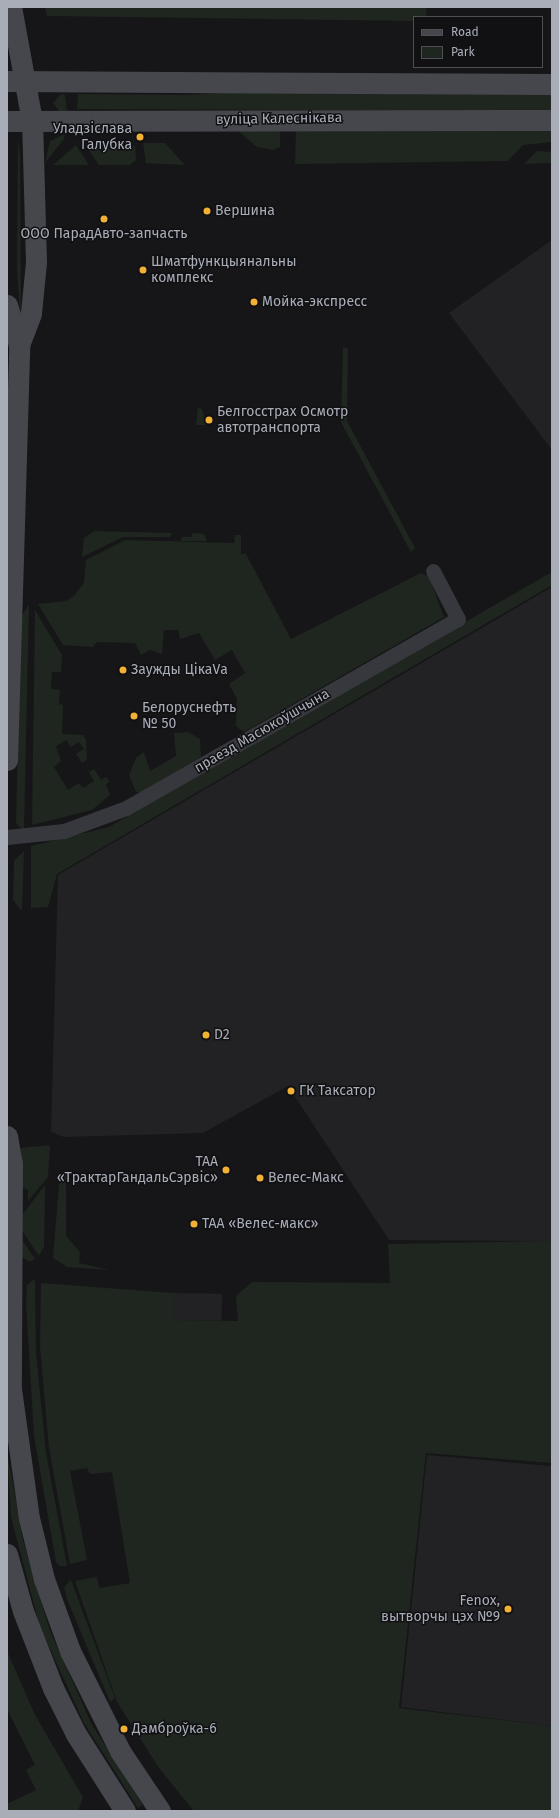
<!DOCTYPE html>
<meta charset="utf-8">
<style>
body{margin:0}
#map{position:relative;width:559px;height:1818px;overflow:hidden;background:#161618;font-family:"Fira Sans",sans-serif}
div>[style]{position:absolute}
.built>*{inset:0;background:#222225;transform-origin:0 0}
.green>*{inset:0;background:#1e261f}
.minor>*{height:15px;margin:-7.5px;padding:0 7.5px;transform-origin:7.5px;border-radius:7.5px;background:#37383d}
.secondary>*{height:21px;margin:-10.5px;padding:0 10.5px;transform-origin:10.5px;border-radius:10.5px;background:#45474d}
.dots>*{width:11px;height:11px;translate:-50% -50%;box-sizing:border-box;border:2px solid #111113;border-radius:50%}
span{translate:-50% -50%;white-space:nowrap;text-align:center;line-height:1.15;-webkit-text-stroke:3px #111113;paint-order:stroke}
.street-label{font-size:14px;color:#a8adb8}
.poi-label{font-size:14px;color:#a8adb8}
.right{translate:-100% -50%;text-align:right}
.left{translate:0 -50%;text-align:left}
.frame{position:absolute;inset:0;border:8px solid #a8adb8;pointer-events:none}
.legend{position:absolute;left:413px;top:16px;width:130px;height:52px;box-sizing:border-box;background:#111113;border:1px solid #4d4f55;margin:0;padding:5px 7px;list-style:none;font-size:12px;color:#a8adb8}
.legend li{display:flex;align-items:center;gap:8px;height:20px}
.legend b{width:20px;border:1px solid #4d4f55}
</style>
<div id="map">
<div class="built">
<i style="clip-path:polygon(552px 240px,552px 450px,449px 313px)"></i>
<i style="clip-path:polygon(552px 587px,552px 1241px,389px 1240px,288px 1086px,203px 1133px,64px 1137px,51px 1132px,58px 875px)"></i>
<i style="left:173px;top:1293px;width:49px;height:27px;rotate:1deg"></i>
<i style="clip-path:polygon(427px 1455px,552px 1466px,552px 1726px,401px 1707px)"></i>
</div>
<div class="green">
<i style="clip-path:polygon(45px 7px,427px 7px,426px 17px,414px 17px,414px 21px,47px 16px)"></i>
<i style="clip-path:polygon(239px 92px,552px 92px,552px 111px,77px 109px,78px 94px,186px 95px)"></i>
<i style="clip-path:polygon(61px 94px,65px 95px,67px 111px,59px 111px,53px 103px)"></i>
<i style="clip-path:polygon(552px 125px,552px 142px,523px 145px,508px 161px,295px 164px,296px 129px)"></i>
<i style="clip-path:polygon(235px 128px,280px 129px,280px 147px,273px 150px,257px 147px)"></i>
<i style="clip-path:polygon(65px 134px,64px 139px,45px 163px,50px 141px)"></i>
<i style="clip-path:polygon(18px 138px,20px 154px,21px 322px,17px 271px)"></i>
<i style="clip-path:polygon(143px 143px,165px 143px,185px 165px,146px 163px)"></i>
<i style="clip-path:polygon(76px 145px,89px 165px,53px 165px)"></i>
<i style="clip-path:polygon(86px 146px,135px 146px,136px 160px,130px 165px,99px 165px)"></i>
<i style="clip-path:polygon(537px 151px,552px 152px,552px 163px,524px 164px)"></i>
<i style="clip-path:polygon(343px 347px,348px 349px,347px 421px,415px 548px,411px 552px,341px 422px)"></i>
<i style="clip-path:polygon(198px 407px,202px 409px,207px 425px,196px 425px)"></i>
<i style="clip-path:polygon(94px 531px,172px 533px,170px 537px,123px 537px,82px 557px,84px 538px)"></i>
<i style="clip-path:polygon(192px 533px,204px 534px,207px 541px,181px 541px,182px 537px,191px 537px)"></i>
<i style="clip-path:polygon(235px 535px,241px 535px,241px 554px,246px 554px,291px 639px,421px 573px,429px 577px,444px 617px,244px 732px,236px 726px,237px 699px,229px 684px,245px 673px,232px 650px,215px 660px,199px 633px,180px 639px,178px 630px,164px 630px,162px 654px,150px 650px,141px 655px,135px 643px,97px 642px,93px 647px,63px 645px,38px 604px,66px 601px,74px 596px,84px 583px,86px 560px,125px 540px,234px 543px)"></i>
<i style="clip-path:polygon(552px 572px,552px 585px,57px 874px,48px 907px,31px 908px,31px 846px,109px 827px)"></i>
<i style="clip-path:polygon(29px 604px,24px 831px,16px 823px,21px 617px)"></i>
<i style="clip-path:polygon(35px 610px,62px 655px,61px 672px,52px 672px,51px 689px,60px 690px,59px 704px,63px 705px,62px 734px,83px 735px,86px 740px,87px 760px,82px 763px,76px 754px,84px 749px,79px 742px,71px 747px,66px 740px,56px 746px,61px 761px,54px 767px,68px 790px,79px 783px,83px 788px,94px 781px,89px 772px,94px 769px,101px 780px,106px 777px,110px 782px,106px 784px,110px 795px,92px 810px,32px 825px)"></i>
<i style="clip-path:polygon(188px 732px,200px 739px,201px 757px,142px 793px,136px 792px,129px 775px,136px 758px,144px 752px,150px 771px,176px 756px,174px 733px)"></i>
<i style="clip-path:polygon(24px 851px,22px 911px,13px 900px,14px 861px)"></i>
<i style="clip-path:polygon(50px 1145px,48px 1177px,28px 1201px,28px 1190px,19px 1185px,21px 1148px)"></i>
<i style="clip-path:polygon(66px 1174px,66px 1236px,80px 1252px,79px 1263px,110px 1270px,67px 1267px,53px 1258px,59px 1185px)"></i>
<i style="clip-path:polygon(45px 1185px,44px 1247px,39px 1256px,21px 1229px,22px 1215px)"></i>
<i style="clip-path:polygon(20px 1237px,35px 1259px,29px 1262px,22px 1257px)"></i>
<i style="clip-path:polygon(552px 1241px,552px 1463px,426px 1453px,399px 1708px,552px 1726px,552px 1811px,194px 1811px,159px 1768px,117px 1702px,75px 1581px,97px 1577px,99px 1588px,130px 1583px,112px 1472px,90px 1474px,87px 1468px,70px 1471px,87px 1560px,70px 1564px,49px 1448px,40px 1347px,41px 1283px,173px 1293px,173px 1320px,238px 1321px,236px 1296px,252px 1282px,390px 1283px,388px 1244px)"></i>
<i style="clip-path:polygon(35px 1279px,36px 1352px,46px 1453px,67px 1566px,59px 1566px,56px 1562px,34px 1436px,26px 1302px,27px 1285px)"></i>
<i style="clip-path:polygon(7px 1452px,23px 1540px,50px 1631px,92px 1725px,143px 1805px,138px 1808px,84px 1723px,40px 1627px,11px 1517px)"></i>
<i style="clip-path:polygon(71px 1580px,115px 1698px,110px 1702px,67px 1599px,64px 1587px)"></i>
<i style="clip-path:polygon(7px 1651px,35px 1715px,83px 1797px,78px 1811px,7px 1811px,7px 1804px,36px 1790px,26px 1770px,35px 1765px,7px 1709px)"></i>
</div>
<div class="minor">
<i style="left:7px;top:837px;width:57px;rotate:-6deg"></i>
<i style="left:64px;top:831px;width:66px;rotate:-20.4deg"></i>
<i style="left:126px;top:808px;width:382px;rotate:-29.7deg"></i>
<i style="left:458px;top:619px;width:54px;rotate:-117.5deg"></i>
</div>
<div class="secondary">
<i style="left:7px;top:81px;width:545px;rotate:0.32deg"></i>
<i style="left:7px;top:121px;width:545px;rotate:-0.11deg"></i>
<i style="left:7px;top:305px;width:42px;rotate:73.3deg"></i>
<i style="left:7px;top:760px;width:415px;rotate:-88.3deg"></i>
<i style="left:19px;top:345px;width:34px;rotate:-69deg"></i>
<i style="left:31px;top:313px;width:51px;rotate:-84.4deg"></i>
<i style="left:36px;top:262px;width:141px;rotate:-91.6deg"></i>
<i style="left:32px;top:121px;width:116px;rotate:-100.4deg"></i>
<i style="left:7px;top:1136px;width:27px;rotate:80deg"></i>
<i style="left:12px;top:1163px;width:226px;rotate:90.3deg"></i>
<i style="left:11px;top:1389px;width:130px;rotate:82.1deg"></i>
<i style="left:29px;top:1518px;width:63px;rotate:76.2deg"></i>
<i style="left:44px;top:1579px;width:77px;rotate:70.1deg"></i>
<i style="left:70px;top:1651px;width:112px;rotate:63.4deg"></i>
<i style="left:120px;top:1751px;width:72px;rotate:56.3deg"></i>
<i style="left:7px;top:1554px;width:59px;rotate:74.3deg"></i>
<i style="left:23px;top:1611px;width:83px;rotate:68.7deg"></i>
<i style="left:53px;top:1688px;width:51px;rotate:63.4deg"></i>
<i style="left:76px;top:1734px;width:91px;rotate:57.5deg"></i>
</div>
<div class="dots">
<i style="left:140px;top:137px;background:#f2b134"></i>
<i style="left:207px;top:211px;background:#f2b134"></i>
<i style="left:104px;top:219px;background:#f2b134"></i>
<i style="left:143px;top:270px;background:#f2b134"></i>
<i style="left:254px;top:302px;background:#f2b134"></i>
<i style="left:209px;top:420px;background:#f2b134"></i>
<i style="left:123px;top:670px;background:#f2b134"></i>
<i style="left:134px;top:716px;background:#f2b134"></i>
<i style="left:206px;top:1035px;background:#f2b134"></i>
<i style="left:291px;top:1091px;background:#f2b134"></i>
<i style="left:226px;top:1170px;background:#f2b134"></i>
<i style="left:260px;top:1178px;background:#f2b134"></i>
<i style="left:194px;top:1224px;background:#f2b134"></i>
<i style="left:508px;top:1609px;background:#f2b134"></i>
<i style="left:124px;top:1729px;background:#f2b134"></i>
</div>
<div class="street-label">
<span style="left:279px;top:119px;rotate:-1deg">вуліца Калеснікава</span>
<span style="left:262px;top:731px;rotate:-30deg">праезд Масюкоўшчына</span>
</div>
<div class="poi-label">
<span class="right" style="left:132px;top:137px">Уладзіслава<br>Галубка</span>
<span class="left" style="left:215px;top:211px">Вершина</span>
<span style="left:104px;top:234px">ООО ПарадАвто-запчасть</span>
<span class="left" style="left:151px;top:270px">Шматфункцыянальны<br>комплекс</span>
<span class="left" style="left:262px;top:302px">Мойка-экспресс</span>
<span class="left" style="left:217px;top:420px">Белгосстрах Осмотр<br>автотранспорта</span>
<span class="left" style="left:131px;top:670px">Заужды ЦікаVа</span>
<span class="left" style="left:142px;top:716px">Белоруснефть<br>№ 50</span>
<span class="left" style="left:214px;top:1035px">D2</span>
<span class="left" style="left:299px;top:1091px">ГК Таксатор</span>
<span class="right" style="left:218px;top:1170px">ТАА<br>«ТрактарГандальСэрвіс»</span>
<span class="left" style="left:268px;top:1178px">Велес-Макс</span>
<span class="left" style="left:202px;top:1224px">ТАА «Велес-макс»</span>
<span class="right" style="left:500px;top:1609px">Fenox,<br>вытворчы цэх №9</span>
<span class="left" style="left:132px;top:1729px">Дамброўка-6</span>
</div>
<div class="frame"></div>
<ul class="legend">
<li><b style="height:5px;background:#45474d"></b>Road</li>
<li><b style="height:11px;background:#1e261f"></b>Park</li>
</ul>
</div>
